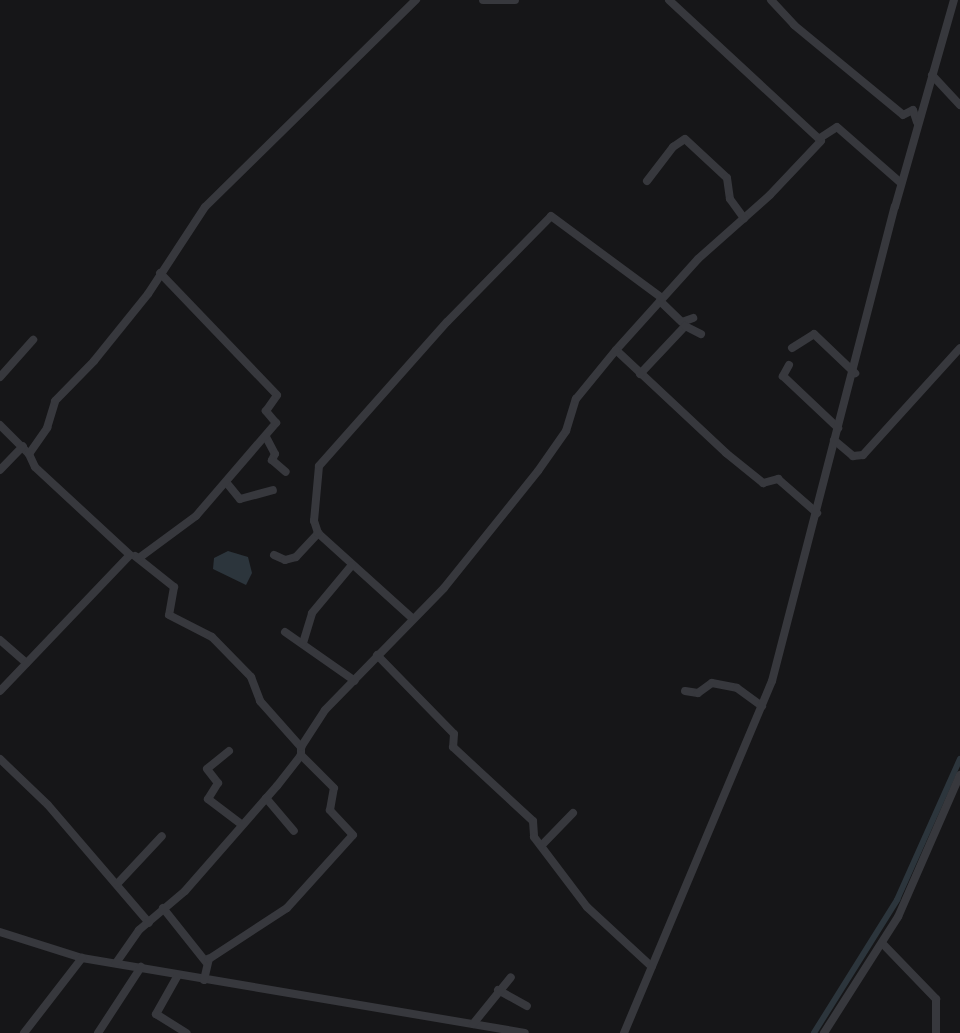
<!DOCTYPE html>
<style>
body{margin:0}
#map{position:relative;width:960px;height:1033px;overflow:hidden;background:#161618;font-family:Jost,sans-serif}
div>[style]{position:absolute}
.water>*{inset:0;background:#2c353c}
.canal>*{height:5.5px;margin:-2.75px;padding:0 2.75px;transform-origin:2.75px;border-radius:2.75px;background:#2c353c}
.minor>*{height:8px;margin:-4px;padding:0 4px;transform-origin:4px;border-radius:4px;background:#37383d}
span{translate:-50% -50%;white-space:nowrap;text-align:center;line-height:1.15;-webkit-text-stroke:4.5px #111113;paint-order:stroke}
</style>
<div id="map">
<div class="water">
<i style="clip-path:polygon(228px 551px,248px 557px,252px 573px,246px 585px,213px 569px,214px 558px)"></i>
</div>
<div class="canal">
<i style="left:814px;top:1033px;width:157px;rotate:-58deg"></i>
<i style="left:897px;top:900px;width:154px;rotate:-65.9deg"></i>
</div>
<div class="minor">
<i style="left:483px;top:0;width:32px"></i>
<i style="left:669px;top:0;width:207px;rotate:42.8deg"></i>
<i style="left:821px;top:141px;width:74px;rotate:133.4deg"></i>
<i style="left:770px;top:195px;width:96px;rotate:138.4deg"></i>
<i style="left:698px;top:259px;width:122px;rotate:132deg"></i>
<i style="left:616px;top:350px;width:151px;rotate:43.1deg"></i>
<i style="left:726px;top:453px;width:48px;rotate:39deg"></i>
<i style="left:763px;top:483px;width:16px;rotate:-15deg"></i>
<i style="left:778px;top:479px;width:52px;rotate:41.1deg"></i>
<i style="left:771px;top:0;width:34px;rotate:47deg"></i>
<i style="left:794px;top:25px;width:141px;rotate:39.5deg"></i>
<i style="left:903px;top:115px;width:11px;rotate:-27deg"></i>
<i style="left:913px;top:110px;width:13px;rotate:72deg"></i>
<i style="left:932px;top:75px;width:41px;rotate:47deg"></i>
<i style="left:820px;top:138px;width:20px;rotate:-33deg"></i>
<i style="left:837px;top:127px;width:85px;rotate:41.2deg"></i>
<i style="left:647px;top:181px;width:43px;rotate:-52.6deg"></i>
<i style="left:673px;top:147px;width:14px;rotate:-34deg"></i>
<i style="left:685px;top:139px;width:57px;rotate:42.9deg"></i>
<i style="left:727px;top:178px;width:21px;rotate:82deg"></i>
<i style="left:730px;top:199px;width:24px;rotate:54deg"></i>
<i style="left:660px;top:301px;width:30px;rotate:44deg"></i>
<i style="left:682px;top:322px;width:12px;rotate:-20deg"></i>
<i style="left:792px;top:348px;width:26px;rotate:-32deg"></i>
<i style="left:814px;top:334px;width:57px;rotate:43.6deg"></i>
<i style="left:789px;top:365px;width:13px;rotate:119deg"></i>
<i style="left:783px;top:376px;width:76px;rotate:43.4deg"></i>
<i style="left:640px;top:374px;width:66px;rotate:-46.8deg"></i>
<i style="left:685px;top:326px;width:18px;rotate:27deg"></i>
<i style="left:0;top:377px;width:50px;rotate:-48.3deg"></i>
<i style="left:0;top:425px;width:41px;rotate:45deg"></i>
<i style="left:266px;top:437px;width:19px;rotate:62deg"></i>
<i style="left:275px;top:454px;width:7px;rotate:117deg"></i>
<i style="left:272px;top:460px;width:18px;rotate:41deg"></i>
<i style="left:834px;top:440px;width:25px;rotate:40deg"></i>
<i style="left:853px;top:456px;width:10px;rotate:-6deg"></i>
<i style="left:863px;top:455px;width:144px;rotate:-47.8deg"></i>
<i style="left:0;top:470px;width:33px;rotate:-46deg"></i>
<i style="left:226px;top:482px;width:22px;rotate:51deg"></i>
<i style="left:240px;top:499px;width:34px;rotate:-15deg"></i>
<i style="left:274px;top:555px;width:12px;rotate:24deg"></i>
<i style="left:285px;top:560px;width:11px;rotate:-15deg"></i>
<i style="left:296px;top:557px;width:33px;rotate:-47deg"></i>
<i style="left:135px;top:556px;width:50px;rotate:38.5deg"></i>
<i style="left:174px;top:587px;width:28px;rotate:100deg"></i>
<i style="left:169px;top:615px;width:48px;rotate:27.1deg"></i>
<i style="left:212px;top:637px;width:56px;rotate:45.7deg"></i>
<i style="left:251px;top:677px;width:26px;rotate:69deg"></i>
<i style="left:260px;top:701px;width:62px;rotate:48.3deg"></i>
<i style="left:139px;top:558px;width:71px;rotate:-36.4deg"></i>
<i style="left:196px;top:516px;width:123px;rotate:-49.3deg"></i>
<i style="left:276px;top:423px;width:16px;rotate:-130deg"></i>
<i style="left:266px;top:411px;width:19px;rotate:-55deg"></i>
<i style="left:277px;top:395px;width:169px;rotate:-133.8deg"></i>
<i style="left:412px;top:618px;width:127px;rotate:-137.9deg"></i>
<i style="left:318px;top:533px;width:13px;rotate:-108deg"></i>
<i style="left:314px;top:521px;width:55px;rotate:-84.8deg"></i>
<i style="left:319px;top:466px;width:193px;rotate:-48.4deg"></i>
<i style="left:447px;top:322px;width:148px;rotate:-45.5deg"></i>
<i style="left:551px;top:216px;width:138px;rotate:36.5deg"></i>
<i style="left:285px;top:632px;width:85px;rotate:35deg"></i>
<i style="left:0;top:640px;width:35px;rotate:41deg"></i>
<i style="left:303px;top:643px;width:31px;rotate:-73deg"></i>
<i style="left:312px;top:613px;width:62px;rotate:-50.2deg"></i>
<i style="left:377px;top:655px;width:110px;rotate:45.7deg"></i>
<i style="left:454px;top:734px;width:13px;rotate:94deg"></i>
<i style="left:453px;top:747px;width:109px;rotate:42.8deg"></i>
<i style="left:533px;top:821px;width:16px;rotate:86deg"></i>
<i style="left:534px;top:837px;width:88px;rotate:52.9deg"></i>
<i style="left:587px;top:907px;width:88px;rotate:42.7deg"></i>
<i style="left:0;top:691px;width:188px;rotate:-46.3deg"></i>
<i style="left:130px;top:555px;width:129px;rotate:-137.2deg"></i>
<i style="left:35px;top:467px;width:14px;rotate:-115deg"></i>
<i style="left:29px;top:454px;width:32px;rotate:-55deg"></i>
<i style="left:47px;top:428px;width:28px;rotate:-73deg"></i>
<i style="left:55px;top:401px;width:56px;rotate:-45.7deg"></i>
<i style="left:94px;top:361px;width:86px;rotate:-51.1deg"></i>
<i style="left:148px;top:294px;width:104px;rotate:-56.8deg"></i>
<i style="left:205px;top:207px;width:296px;rotate:-44.5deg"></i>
<i style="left:685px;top:691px;width:13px;rotate:9deg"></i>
<i style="left:698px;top:693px;width:17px;rotate:-36deg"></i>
<i style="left:712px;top:683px;width:25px;rotate:11deg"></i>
<i style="left:737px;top:688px;width:31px;rotate:36deg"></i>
<i style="left:229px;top:751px;width:28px;rotate:141deg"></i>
<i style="left:207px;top:769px;width:18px;rotate:52deg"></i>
<i style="left:218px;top:783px;width:19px;rotate:122deg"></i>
<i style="left:208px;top:799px;width:41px;rotate:37.1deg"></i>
<i style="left:0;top:759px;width:66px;rotate:43.8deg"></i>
<i style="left:48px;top:805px;width:155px;rotate:49.4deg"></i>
<i style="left:266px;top:798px;width:43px;rotate:49.7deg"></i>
<i style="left:541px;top:846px;width:46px;rotate:-45.9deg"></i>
<i style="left:118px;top:883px;width:64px;rotate:-46.9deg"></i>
<i style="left:163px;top:908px;width:69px;rotate:51.5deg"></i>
<i style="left:0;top:932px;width:86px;rotate:17.6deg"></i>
<i style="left:82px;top:958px;width:449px;rotate:9.6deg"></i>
<i style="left:882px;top:943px;width:78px;rotate:46deg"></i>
<i style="left:936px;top:999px;width:34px;rotate:90deg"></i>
<i style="left:116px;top:963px;width:40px;rotate:-55.1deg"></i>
<i style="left:139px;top:930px;width:60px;rotate:-40.3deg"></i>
<i style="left:185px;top:891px;width:140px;rotate:-48.8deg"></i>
<i style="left:277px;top:786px;width:39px;rotate:-52deg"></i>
<i style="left:301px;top:755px;width:8px;rotate:-90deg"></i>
<i style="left:301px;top:747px;width:44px;rotate:-57deg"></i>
<i style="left:325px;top:710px;width:170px;rotate:-45.7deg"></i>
<i style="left:444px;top:588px;width:150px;rotate:-51.2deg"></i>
<i style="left:538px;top:471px;width:49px;rotate:-55deg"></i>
<i style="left:566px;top:431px;width:34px;rotate:-73deg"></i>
<i style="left:576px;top:399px;width:63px;rotate:-50.8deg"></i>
<i style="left:178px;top:975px;width:45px;rotate:119.4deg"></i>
<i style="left:156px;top:1014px;width:36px;rotate:32deg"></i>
<i style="left:204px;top:980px;width:22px;rotate:-77deg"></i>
<i style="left:209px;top:959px;width:93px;rotate:-33.2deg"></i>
<i style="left:287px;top:908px;width:98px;rotate:-47.9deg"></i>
<i style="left:353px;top:835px;width:34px;rotate:-133deg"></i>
<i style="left:330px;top:810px;width:22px;rotate:-80deg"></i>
<i style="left:334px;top:788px;width:47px;rotate:-135deg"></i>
<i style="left:498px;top:990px;width:33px;rotate:29deg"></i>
<i style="left:473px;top:1024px;width:60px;rotate:-51deg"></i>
<i style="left:24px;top:1033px;width:95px;rotate:-52.3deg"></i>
<i style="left:98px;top:1033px;width:79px;rotate:-56.9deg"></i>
<i style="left:624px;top:1033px;width:382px;rotate:-67.2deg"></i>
<i style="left:772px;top:681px;width:490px;rotate:-75.5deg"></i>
<i style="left:895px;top:207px;width:215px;rotate:-74.1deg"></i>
<i style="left:824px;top:1033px;width:138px;rotate:-57.5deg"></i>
<i style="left:898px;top:917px;width:155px;rotate:-66.4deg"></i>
</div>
</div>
